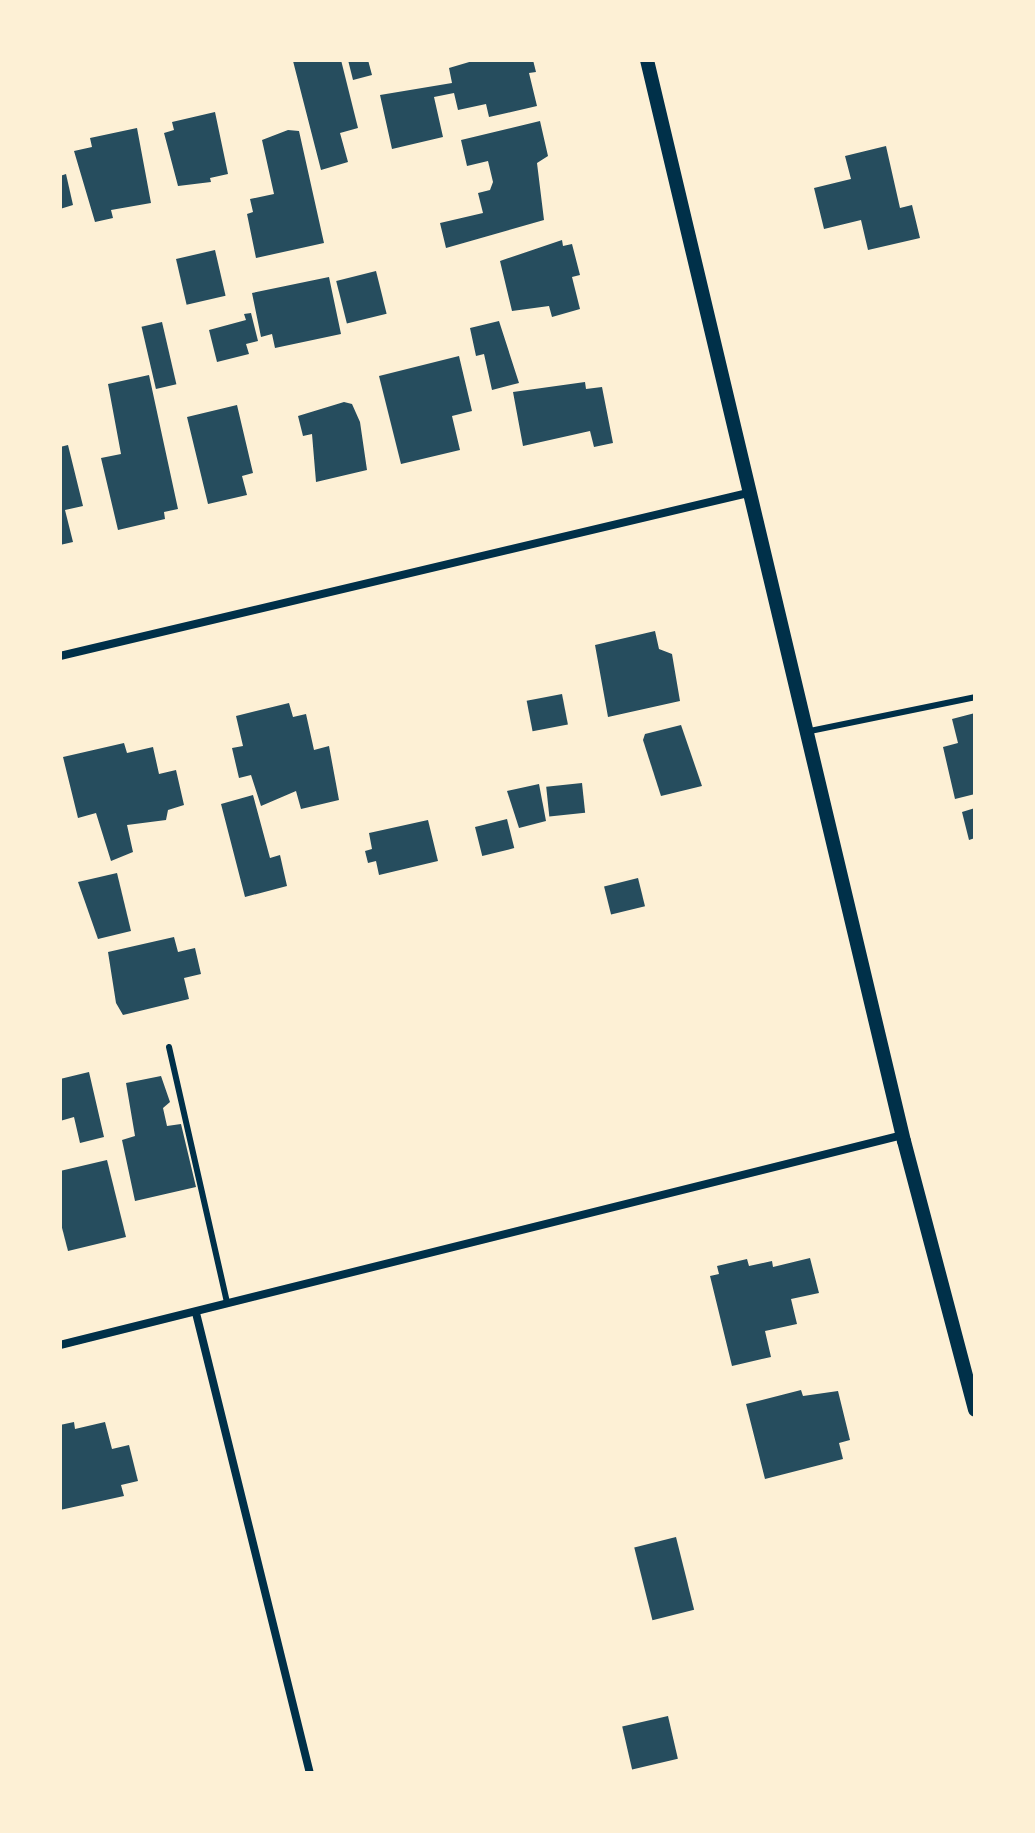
<!DOCTYPE html>
<style>
body{margin:0}
#map{position:relative;width:1035px;height:1833px;overflow:hidden;background:#fdf0d5;font-family:Commissioner,sans-serif}
div>[style]{position:absolute}
.building>*{inset:0;background:#264d5e;transform-origin:0 0}
.service>*{height:6px;margin:-3px;padding:0 3px;transform-origin:3px;border-radius:3px;background:#003049}
.minor>*{height:8px;margin:-4px;padding:0 4px;transform-origin:4px;border-radius:4px;background:#003049}
.tertiary>*{height:14px;margin:-7px;padding:0 7px;transform-origin:7px;border-radius:7px;background:#003049}
span{translate:-50% -50%;white-space:nowrap;text-align:center;line-height:1.15;-webkit-text-stroke:6px #fdf0d5;paint-order:stroke}
.frame{position:absolute;inset:0;border:62px solid #fdf0d5;pointer-events:none}
</style>
<div id="map">
<div class="building">
<i style="clip-path:polygon(341px 60px,358px 128px,340px 133px,348px 162px,321px 170px,293px 61px)"></i>
<i style="clip-path:polygon(348px 60px,368px 60px,372px 75px,353px 80px)"></i>
<i style="clip-path:polygon(476px 60px,533px 60px,536px 72px,529px 73px,537px 106px,489px 117px,486px 104px,458px 110px,454px 93px,434px 97px,443px 137px,392px 149px,380px 95px,452px 83px,449px 68px)"></i>
<i style="clip-path:polygon(215px 112px,228px 174px,210px 178px,211px 182px,178px 186px,164px 133px,174px 130px,172px 122px)"></i>
<i style="clip-path:polygon(540px 121px,548px 156px,537px 163px,544px 220px,446px 248px,440px 223px,483px 213px,478px 193px,490px 190px,493px 182px,488px 161px,467px 166px,461px 140px)"></i>
<i style="clip-path:polygon(137px 128px,151px 203px,111px 210px,113px 218px,95px 222px,74px 151px,92px 147px,90px 138px)"></i>
<i style="clip-path:polygon(288px 130px,299px 131px,324px 243px,256px 258px,247px 214px,253px 212px,250px 199px,274px 194px,262px 140px)"></i>
<i style="clip-path:polygon(886px 146px,900px 208px,912px 205px,920px 238px,868px 250px,861px 220px,824px 229px,814px 188px,851px 179px,845px 156px)"></i>
<i style="clip-path:polygon(66px 174px,73px 205px,60px 209px,60px 176px)"></i>
<i style="clip-path:polygon(562px 240px,563px 246px,572px 244px,580px 275px,572px 277px,580px 309px,552px 317px,549px 306px,512px 311px,500px 261px)"></i>
<i style="left:215px;top:250px;width:47px;height:40px;rotate:77deg"></i>
<i style="left:376px;top:271px;width:44px;height:41px;rotate:76deg"></i>
<i style="clip-path:polygon(329px 277px,341px 334px,275px 348px,272px 334px,261px 337px,252px 293px)"></i>
<i style="clip-path:polygon(251px 313px,258px 341px,246px 344px,249px 354px,217px 362px,209px 330px,246px 320px,244px 314px)"></i>
<i style="clip-path:polygon(499px 321px,519px 383px,492px 390px,484px 354px,476px 356px,470px 328px)"></i>
<i style="left:162px;top:322px;width:64px;height:21px;rotate:77deg"></i>
<i style="clip-path:polygon(459px 356px,472px 411px,452px 416px,460px 450px,401px 464px,379px 376px)"></i>
<i style="clip-path:polygon(149px 375px,178px 509px,164px 512px,165px 519px,118px 530px,101px 458px,121px 454px,108px 384px)"></i>
<i style="clip-path:polygon(585px 382px,586px 389px,602px 387px,613px 443px,594px 447px,590px 431px,523px 446px,513px 392px)"></i>
<i style="clip-path:polygon(344px 402px,352px 404px,360px 422px,367px 470px,316px 482px,312px 434px,303px 436px,298px 416px)"></i>
<i style="clip-path:polygon(237px 405px,253px 473px,242px 476px,247px 495px,208px 504px,187px 417px)"></i>
<i style="clip-path:polygon(68px 445px,83px 506px,65px 510px,73px 542px,60px 545px,60px 447px)"></i>
<i style="clip-path:polygon(655px 631px,659px 649px,672px 654px,680px 701px,608px 717px,595px 645px)"></i>
<i style="left:562px;top:694px;width:31px;height:36px;rotate:79deg"></i>
<i style="clip-path:polygon(289px 703px,293px 717px,306px 714px,314px 750px,329px 746px,339px 800px,301px 809px,296px 791px,261px 806px,251px 775px,239px 778px,232px 748px,243px 746px,236px 716px)"></i>
<i style="clip-path:polygon(975px 713px,975px 794px,955px 799px,943px 747px,958px 743px,952px 719px)"></i>
<i style="clip-path:polygon(681px 725px,702px 786px,661px 796px,643px 740px,645px 734px)"></i>
<i style="clip-path:polygon(124px 743px,127px 753px,153px 747px,159px 774px,176px 770px,184px 805px,168px 810px,166px 820px,127px 825px,133px 852px,111px 861px,96px 813px,78px 818px,63px 757px)"></i>
<i style="left:582px;top:783px;width:30px;height:36px;rotate:84deg"></i>
<i style="clip-path:polygon(539px 784px,546px 821px,519px 828px,507px 791px)"></i>
<i style="clip-path:polygon(253px 795px,270px 858px,280px 855px,287px 886px,245px 897px,221px 804px)"></i>
<i style="clip-path:polygon(975px 808px,975px 838px,969px 840px,962px 812px)"></i>
<i style="left:507px;top:819px;width:30px;height:33px;rotate:76deg"></i>
<i style="clip-path:polygon(428px 820px,438px 861px,379px 875px,376px 861px,368px 863px,365px 851px,372px 849px,369px 833px)"></i>
<i style="clip-path:polygon(117px 873px,131px 931px,98px 939px,78px 882px)"></i>
<i style="left:638px;top:878px;width:29px;height:35px;rotate:76deg"></i>
<i style="clip-path:polygon(174px 937px,178px 952px,195px 948px,201px 974px,184px 978px,189px 999px,123px 1015px,116px 1003px,108px 952px)"></i>
<i style="clip-path:polygon(89px 1072px,104px 1137px,80px 1143px,74px 1117px,60px 1121px,60px 1079px)"></i>
<i style="clip-path:polygon(161px 1076px,170px 1102px,163px 1108px,167px 1126px,181px 1124px,196px 1187px,135px 1201px,122px 1140px,135px 1136px,126px 1083px)"></i>
<i style="clip-path:polygon(107px 1160px,126px 1237px,68px 1251px,60px 1220px,60px 1171px)"></i>
<i style="clip-path:polygon(810px 1258px,819px 1293px,791px 1299px,797px 1324px,765px 1331px,771px 1357px,732px 1366px,710px 1276px,719px 1274px,717px 1266px,747px 1259px,749px 1266px,772px 1261px,773px 1267px)"></i>
<i style="clip-path:polygon(801px 1390px,803px 1396px,838px 1391px,850px 1440px,839px 1443px,843px 1459px,765px 1479px,746px 1404px)"></i>
<i style="clip-path:polygon(74px 1422px,75px 1429px,105px 1422px,112px 1449px,129px 1445px,138px 1481px,121px 1485px,124px 1496px,60px 1510px,60px 1425px)"></i>
<i style="left:676px;top:1537px;width:75px;height:43px;rotate:76deg"></i>
<i style="left:668px;top:1716px;width:44px;height:47px;rotate:77deg"></i>
</div>
<div class="service">
<i style="left:810px;top:731px;width:168px;rotate:-11.6deg"></i>
<i style="left:169px;top:1047px;width:262px;rotate:77.2deg"></i>
</div>
<div class="minor">
<i style="left:60px;top:656px;width:707px;rotate:-13.33deg"></i>
<i style="left:196px;top:1313px;width:474px;rotate:76.1deg"></i>
<i style="left:60px;top:1345px;width:869px;rotate:-13.99deg"></i>
</div>
<div class="tertiary">
<i style="left:647px;top:60px;width:1111px;rotate:76.63deg"></i>
<i style="left:904px;top:1141px;width:278px;rotate:75.2deg"></i>
</div>
<div class="frame"></div>
</div>
